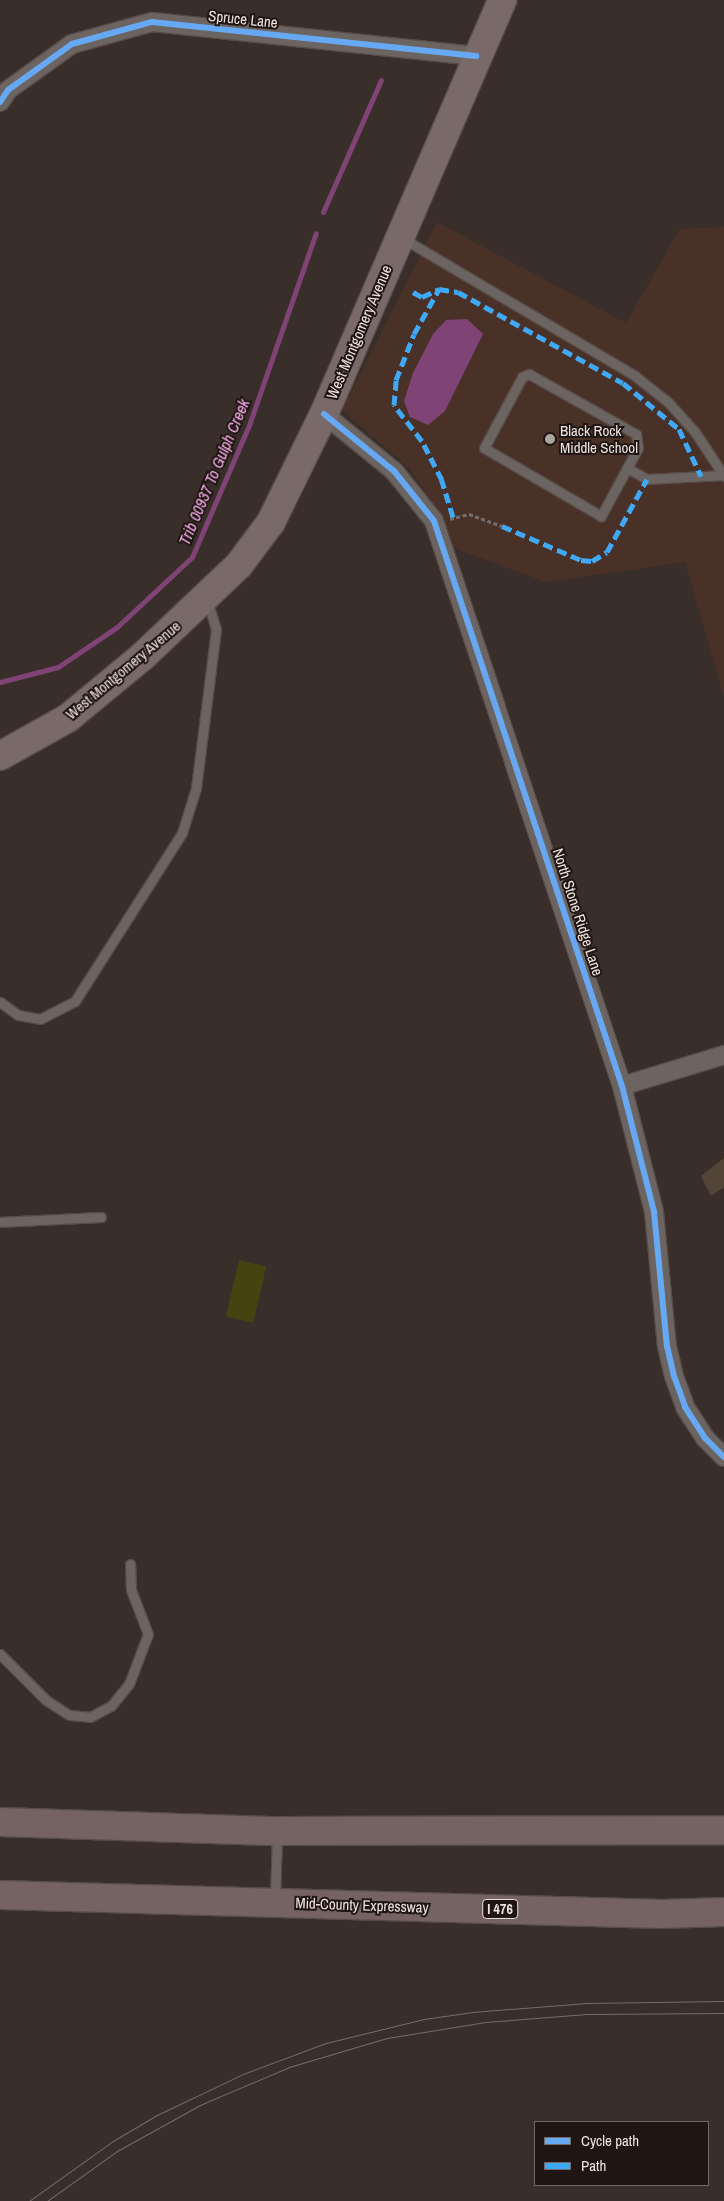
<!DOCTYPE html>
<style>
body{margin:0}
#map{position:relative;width:724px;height:2201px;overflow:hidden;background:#392e2a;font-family:"Archivo Narrow",sans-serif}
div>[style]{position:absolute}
.built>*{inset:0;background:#493128}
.green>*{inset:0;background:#454410;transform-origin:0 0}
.water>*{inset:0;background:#7f4376}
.stream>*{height:5px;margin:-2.5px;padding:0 2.5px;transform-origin:2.5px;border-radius:2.5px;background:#7f4376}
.building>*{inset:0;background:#524537}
.path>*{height:3px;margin-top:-1.5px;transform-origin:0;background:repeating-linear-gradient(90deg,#746c69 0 4px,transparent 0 6.5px)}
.roads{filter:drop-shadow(1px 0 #564c48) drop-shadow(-1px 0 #564c48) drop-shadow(0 1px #564c48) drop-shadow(0 -1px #564c48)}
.service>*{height:9px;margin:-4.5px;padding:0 4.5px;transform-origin:4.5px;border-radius:4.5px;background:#6c6460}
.minor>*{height:18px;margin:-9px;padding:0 9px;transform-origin:9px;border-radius:9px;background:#6c6460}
.primary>*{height:28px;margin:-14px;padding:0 14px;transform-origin:14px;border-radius:14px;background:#7a6969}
.motorway>*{height:28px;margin:-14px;padding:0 14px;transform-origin:14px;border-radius:14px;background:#756263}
.tram>*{height:1px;margin:-0.5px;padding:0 0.5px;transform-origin:0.5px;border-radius:0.5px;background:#756d6a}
.quiet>*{height:5px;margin-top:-2.5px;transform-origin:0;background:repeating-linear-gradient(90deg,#3fa9f5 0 10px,transparent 0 15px)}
.cycleway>*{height:6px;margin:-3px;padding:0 3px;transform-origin:3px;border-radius:3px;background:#66a8f1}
.dots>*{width:14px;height:14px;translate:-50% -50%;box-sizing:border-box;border:2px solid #1f1613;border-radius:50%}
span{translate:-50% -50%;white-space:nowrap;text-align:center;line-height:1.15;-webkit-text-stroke:4px #1f1613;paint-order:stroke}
.shield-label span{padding:1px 4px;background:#1f1613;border:1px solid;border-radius:4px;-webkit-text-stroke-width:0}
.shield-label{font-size:14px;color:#f0e3de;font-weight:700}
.street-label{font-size:15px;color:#f0e3de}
.poi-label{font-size:15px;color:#f0e3de}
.left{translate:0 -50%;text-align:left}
.water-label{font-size:16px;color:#fab0ed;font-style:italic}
.legend{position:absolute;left:534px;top:2121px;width:175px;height:65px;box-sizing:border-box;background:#1f1613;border:1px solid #736864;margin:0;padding:6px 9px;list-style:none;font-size:15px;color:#f0e3de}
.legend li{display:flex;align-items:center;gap:10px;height:25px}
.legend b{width:25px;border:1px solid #736864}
</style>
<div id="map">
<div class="built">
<i style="clip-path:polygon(437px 222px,626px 323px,680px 229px,724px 227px,724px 697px,685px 562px,546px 582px,454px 548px,444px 519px,409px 468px,342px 410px)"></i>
</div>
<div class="green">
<i style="left:239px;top:1260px;width:28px;height:58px;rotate:13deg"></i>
</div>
<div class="water">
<i style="clip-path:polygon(467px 319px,483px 334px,445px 411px,428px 425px,410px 417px,404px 401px,413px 373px,433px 334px,446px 320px)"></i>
</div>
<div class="stream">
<i style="left:323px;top:212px;width:144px;rotate:-66.3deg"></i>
<i style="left:0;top:682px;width:60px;rotate:-14.5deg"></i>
<i style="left:58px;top:667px;width:71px;rotate:-34.1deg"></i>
<i style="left:117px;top:627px;width:103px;rotate:-43deg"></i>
<i style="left:192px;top:557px;width:144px;rotate:-66.6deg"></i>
<i style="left:249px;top:425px;width:203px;rotate:-70.8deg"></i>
</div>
<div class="building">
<i style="clip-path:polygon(724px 1158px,724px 1187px,711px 1196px,701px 1176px)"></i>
</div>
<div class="path">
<i style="left:450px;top:519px;width:20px;rotate:-15deg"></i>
<i style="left:469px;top:514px;width:35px;rotate:20deg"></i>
</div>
<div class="roads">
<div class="service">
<i style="left:402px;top:238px;width:271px;rotate:30.6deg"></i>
<i style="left:635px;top:376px;width:42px;rotate:38.2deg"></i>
<i style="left:668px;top:402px;width:40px;rotate:48deg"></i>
<i style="left:695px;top:432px;width:53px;rotate:56.6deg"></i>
<i style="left:627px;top:468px;width:55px;rotate:118.4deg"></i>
<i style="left:601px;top:516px;width:135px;rotate:-149.8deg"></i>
<i style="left:484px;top:448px;width:81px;rotate:-61.8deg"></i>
<i style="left:522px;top:377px;width:8px;rotate:-23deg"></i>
<i style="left:529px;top:374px;width:123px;rotate:29.3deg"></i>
<i style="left:636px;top:434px;width:14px;rotate:82deg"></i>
<i style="left:638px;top:448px;width:23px;rotate:119deg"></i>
<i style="left:627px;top:468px;width:23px;rotate:29deg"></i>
<i style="left:647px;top:479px;width:77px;rotate:-3deg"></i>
<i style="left:0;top:1002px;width:22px;rotate:36deg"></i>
<i style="left:18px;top:1015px;width:22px;rotate:10deg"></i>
<i style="left:40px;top:1019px;width:39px;rotate:-27deg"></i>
<i style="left:75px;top:1001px;width:199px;rotate:-57.5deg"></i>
<i style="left:182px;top:833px;width:47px;rotate:-72.7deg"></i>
<i style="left:196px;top:788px;width:160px;rotate:-82.8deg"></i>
<i style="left:216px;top:629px;width:30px;rotate:-107deg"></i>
<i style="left:0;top:1222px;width:101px;rotate:-2.8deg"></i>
<i style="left:0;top:1654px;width:65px;rotate:45deg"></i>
<i style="left:46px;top:1700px;width:27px;rotate:33deg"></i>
<i style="left:69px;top:1715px;width:21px;rotate:5deg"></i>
<i style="left:90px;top:1717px;width:24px;rotate:-28deg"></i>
<i style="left:111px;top:1706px;width:28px;rotate:-51deg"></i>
<i style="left:129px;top:1684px;width:53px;rotate:-69.2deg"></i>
<i style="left:148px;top:1634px;width:47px;rotate:-111.1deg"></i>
<i style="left:131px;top:1590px;width:26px;rotate:-92deg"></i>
<i style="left:275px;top:1900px;width:67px;rotate:-88.3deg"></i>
</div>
<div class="minor">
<i style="left:0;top:102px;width:14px;rotate:-56deg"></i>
<i style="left:8px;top:90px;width:79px;rotate:-35.7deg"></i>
<i style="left:72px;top:44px;width:83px;rotate:-15.4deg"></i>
<i style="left:152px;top:22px;width:326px;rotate:6deg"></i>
<i style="left:324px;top:414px;width:90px;rotate:39.2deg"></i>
<i style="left:394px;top:471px;width:64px;rotate:51.3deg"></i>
<i style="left:434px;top:521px;width:595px;rotate:71.6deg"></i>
<i style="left:622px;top:1086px;width:130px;rotate:75.7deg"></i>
<i style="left:654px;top:1212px;width:135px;rotate:84.5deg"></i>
<i style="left:667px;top:1346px;width:31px;rotate:77deg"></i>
<i style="left:674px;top:1376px;width:33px;rotate:70deg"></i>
<i style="left:685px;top:1407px;width:37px;rotate:57deg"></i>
<i style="left:705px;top:1438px;width:27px;rotate:45deg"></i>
<i style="left:622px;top:1086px;width:107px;rotate:-16.9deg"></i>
</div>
<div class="primary">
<i style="left:0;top:756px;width:78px;rotate:-29.2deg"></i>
<i style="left:68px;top:718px;width:97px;rotate:-39.6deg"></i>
<i style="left:143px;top:656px;width:132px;rotate:-43.5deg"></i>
<i style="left:239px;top:565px;width:54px;rotate:-53.3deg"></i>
<i style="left:271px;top:522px;width:120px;rotate:-63.9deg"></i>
<i style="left:324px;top:414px;width:451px;rotate:-66.7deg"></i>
</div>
<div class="motorway">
<i style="left:0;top:1822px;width:277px;rotate:1.9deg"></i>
<i style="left:277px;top:1831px;width:447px;rotate:-0.1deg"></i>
<i style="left:0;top:1895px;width:662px;rotate:1.64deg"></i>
<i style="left:662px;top:1914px;width:62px;rotate:-1.8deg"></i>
</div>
</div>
<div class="tram">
<i style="left:29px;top:2201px;width:103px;rotate:-35.5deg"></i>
<i style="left:113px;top:2141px;width:51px;rotate:-30.6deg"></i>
<i style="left:157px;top:2115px;width:95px;rotate:-25.5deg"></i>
<i style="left:243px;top:2074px;width:89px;rotate:-20.5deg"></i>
<i style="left:326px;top:2043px;width:101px;rotate:-13.8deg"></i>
<i style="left:424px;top:2019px;width:49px;rotate:-8.3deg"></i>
<i style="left:472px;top:2012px;width:115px;rotate:-4.5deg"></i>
<i style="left:587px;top:2003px;width:137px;rotate:-0.8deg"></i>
<i style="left:47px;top:2201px;width:86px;rotate:-35.5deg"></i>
<i style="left:117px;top:2151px;width:95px;rotate:-29deg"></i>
<i style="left:200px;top:2105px;width:97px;rotate:-23.1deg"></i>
<i style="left:289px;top:2067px;width:102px;rotate:-16.5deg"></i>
<i style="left:387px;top:2038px;width:100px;rotate:-9.2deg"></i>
<i style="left:486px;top:2022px;width:101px;rotate:-4.5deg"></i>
<i style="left:587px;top:2014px;width:137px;rotate:-0.4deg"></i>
</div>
<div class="quiet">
<i style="left:413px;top:292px;width:10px;rotate:29deg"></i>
<i style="left:422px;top:297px;width:19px;rotate:-25deg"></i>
<i style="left:453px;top:517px;width:39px;rotate:-107deg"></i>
<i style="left:442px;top:480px;width:44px;rotate:-117.1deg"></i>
<i style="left:422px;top:441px;width:46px;rotate:-127.9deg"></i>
<i style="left:394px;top:405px;width:25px;rotate:-85deg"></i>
<i style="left:396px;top:380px;width:49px;rotate:-68.6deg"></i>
<i style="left:414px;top:334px;width:51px;rotate:-60.9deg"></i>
<i style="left:439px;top:289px;width:19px;rotate:9deg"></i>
<i style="left:458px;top:292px;width:188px;rotate:28.9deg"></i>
<i style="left:623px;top:383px;width:72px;rotate:39.4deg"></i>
<i style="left:679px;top:429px;width:52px;rotate:64.9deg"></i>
<i style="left:502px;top:526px;width:86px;rotate:23.3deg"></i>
<i style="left:581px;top:560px;width:11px;rotate:5deg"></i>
<i style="left:592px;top:561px;width:17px;rotate:-31deg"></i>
<i style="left:607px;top:552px;width:83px;rotate:-61.3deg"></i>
</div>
<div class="cycleway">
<i style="left:0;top:102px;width:14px;rotate:-56deg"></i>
<i style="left:8px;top:90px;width:79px;rotate:-35.7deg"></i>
<i style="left:72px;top:44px;width:83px;rotate:-15.4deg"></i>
<i style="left:152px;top:22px;width:326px;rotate:6deg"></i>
<i style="left:324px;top:414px;width:90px;rotate:39.2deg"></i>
<i style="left:394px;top:471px;width:64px;rotate:51.3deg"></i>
<i style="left:434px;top:521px;width:595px;rotate:71.6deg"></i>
<i style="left:622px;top:1086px;width:130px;rotate:75.7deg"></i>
<i style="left:654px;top:1212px;width:135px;rotate:84.5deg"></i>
<i style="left:667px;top:1346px;width:31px;rotate:77deg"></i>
<i style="left:674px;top:1376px;width:33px;rotate:70deg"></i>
<i style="left:685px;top:1407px;width:37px;rotate:57deg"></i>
<i style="left:705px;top:1438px;width:27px;rotate:45deg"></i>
</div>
<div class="dots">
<i style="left:550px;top:439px;background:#b0a49f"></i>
</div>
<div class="shield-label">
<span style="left:500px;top:1909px">I 476</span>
</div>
<div class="street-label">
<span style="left:243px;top:19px;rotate:6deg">Spruce Lane</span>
<span style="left:359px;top:332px;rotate:-67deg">West Montgomery Avenue</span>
<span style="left:123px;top:670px;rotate:-40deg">West Montgomery Avenue</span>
<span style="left:578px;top:912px;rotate:72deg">North Stone Ridge Lane</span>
<span style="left:362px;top:1905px;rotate:2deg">Mid-County Expressway</span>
</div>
<div class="poi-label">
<span class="left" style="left:560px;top:439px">Black Rock<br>Middle School</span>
</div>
<div class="water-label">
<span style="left:214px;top:472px;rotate:-67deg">Trib 00937 To Gulph Creek</span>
</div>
<ul class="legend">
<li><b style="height:6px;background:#66a8f1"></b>Cycle path</li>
<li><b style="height:6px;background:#3fa9f5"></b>Path</li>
</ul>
</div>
